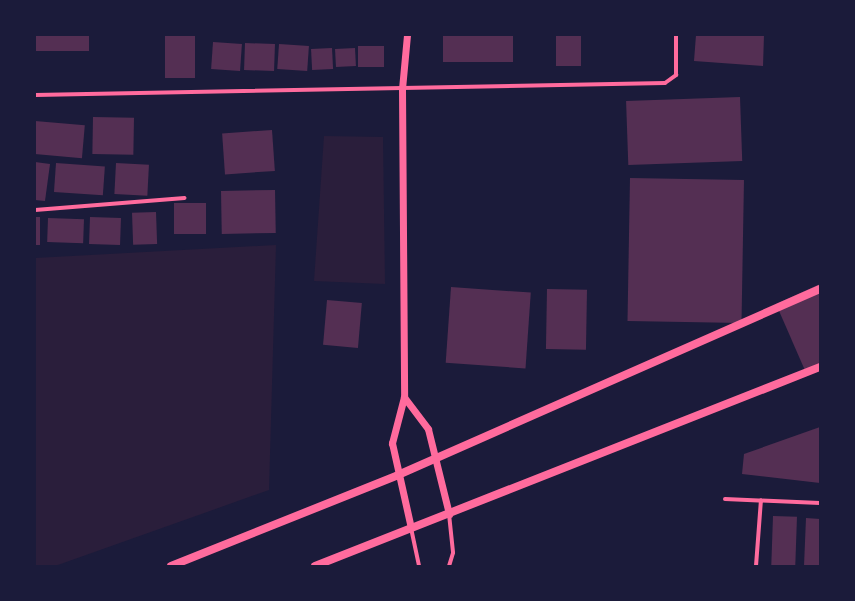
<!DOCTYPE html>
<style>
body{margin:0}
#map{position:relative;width:855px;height:601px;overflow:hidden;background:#1b1b3a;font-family:Arial,sans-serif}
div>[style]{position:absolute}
.green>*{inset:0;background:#2a1e3b}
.building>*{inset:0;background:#542f53;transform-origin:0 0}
.minor>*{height:4px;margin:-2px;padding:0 2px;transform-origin:2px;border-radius:2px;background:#ff6b9d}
.tertiary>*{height:7px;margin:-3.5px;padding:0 3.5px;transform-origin:3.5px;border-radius:3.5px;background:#ff6b9d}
.secondary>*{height:8px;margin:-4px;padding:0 4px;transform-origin:4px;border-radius:4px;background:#ff6b9d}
span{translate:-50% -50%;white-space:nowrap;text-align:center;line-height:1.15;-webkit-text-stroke:4px #1b1b3a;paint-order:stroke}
.frame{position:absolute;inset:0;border:36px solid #1b1b3a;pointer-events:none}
</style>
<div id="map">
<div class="green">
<i style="clip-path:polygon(324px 136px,383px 137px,385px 284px,314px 281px)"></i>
<i style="clip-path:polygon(276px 245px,269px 490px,55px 566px,35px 566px,35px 258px)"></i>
</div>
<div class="building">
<i style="left:35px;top:35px;width:54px;height:16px"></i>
<i style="left:165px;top:35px;width:30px;height:43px"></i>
<i style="left:443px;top:35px;width:70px;height:27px"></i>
<i style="left:556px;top:35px;width:25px;height:31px"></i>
<i style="clip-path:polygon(696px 35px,764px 35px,763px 66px,694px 61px)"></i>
<i style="left:213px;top:42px;width:29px;height:27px;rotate:4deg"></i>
<i style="left:245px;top:43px;width:30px;height:27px;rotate:2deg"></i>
<i style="left:279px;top:44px;width:30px;height:25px;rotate:4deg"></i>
<i style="left:384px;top:46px;width:21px;height:26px;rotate:90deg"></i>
<i style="left:332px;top:48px;width:21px;height:21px;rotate:87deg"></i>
<i style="left:355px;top:48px;width:18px;height:20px;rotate:87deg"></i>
<i style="left:740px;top:97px;width:64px;height:114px;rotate:88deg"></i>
<i style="left:93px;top:117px;width:41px;height:37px;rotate:1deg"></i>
<i style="left:35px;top:121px;width:50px;height:33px;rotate:5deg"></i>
<i style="left:272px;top:130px;width:41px;height:50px;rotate:86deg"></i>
<i style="clip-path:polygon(35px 162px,50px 164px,45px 201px,35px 200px)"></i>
<i style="left:56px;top:163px;width:49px;height:29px;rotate:4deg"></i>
<i style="left:116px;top:163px;width:33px;height:31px;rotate:3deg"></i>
<i style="left:630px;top:178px;width:114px;height:143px;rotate:1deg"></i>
<i style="left:275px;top:190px;width:43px;height:54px;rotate:89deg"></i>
<i style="left:206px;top:203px;width:31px;height:32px;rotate:90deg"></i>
<i style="left:156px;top:212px;width:32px;height:24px;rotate:88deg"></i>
<i style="left:35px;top:217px;width:5px;height:28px"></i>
<i style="left:90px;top:217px;width:31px;height:27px;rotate:2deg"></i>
<i style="left:48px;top:218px;width:36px;height:24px;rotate:2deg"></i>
<i style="clip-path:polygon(820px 284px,820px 369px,807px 375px,776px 304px)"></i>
<i style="left:451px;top:287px;width:80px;height:76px;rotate:4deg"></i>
<i style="left:547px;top:289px;width:40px;height:60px;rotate:1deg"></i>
<i style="left:327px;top:300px;width:35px;height:45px;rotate:5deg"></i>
<i style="clip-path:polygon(820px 427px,820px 483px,742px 474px,744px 454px)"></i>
<i style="left:773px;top:516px;width:24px;height:50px;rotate:2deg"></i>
<i style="clip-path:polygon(806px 518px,820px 519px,820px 566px,804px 566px)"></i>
</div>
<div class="minor">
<i style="left:35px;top:95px;width:630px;rotate:-1.09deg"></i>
<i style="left:665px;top:83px;width:14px;rotate:-36deg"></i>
<i style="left:676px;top:75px;width:40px;rotate:-90deg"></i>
<i style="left:35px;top:210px;width:150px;rotate:-4.6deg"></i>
<i style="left:725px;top:499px;width:95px;rotate:2.4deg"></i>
<i style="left:449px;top:514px;width:39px;rotate:84deg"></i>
<i style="left:453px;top:553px;width:14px;rotate:107deg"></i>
<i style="left:411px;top:528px;width:39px;rotate:78deg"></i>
<i style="left:756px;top:566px;width:66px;rotate:-85.7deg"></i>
</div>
<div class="tertiary">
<i style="left:407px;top:35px;width:54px;rotate:95.3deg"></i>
<i style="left:402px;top:89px;width:308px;rotate:89.6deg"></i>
<i style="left:404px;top:397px;width:48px;rotate:104.6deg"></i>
<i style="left:392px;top:443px;width:87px;rotate:77.4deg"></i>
<i style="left:404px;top:397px;width:40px;rotate:53deg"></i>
<i style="left:428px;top:429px;width:88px;rotate:76.1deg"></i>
</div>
<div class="secondary">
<i style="left:171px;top:566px;width:245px;rotate:-21.8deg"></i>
<i style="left:398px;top:475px;width:461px;rotate:-23.8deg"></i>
<i style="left:315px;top:566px;width:543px;rotate:-21.51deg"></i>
</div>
<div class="frame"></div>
</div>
